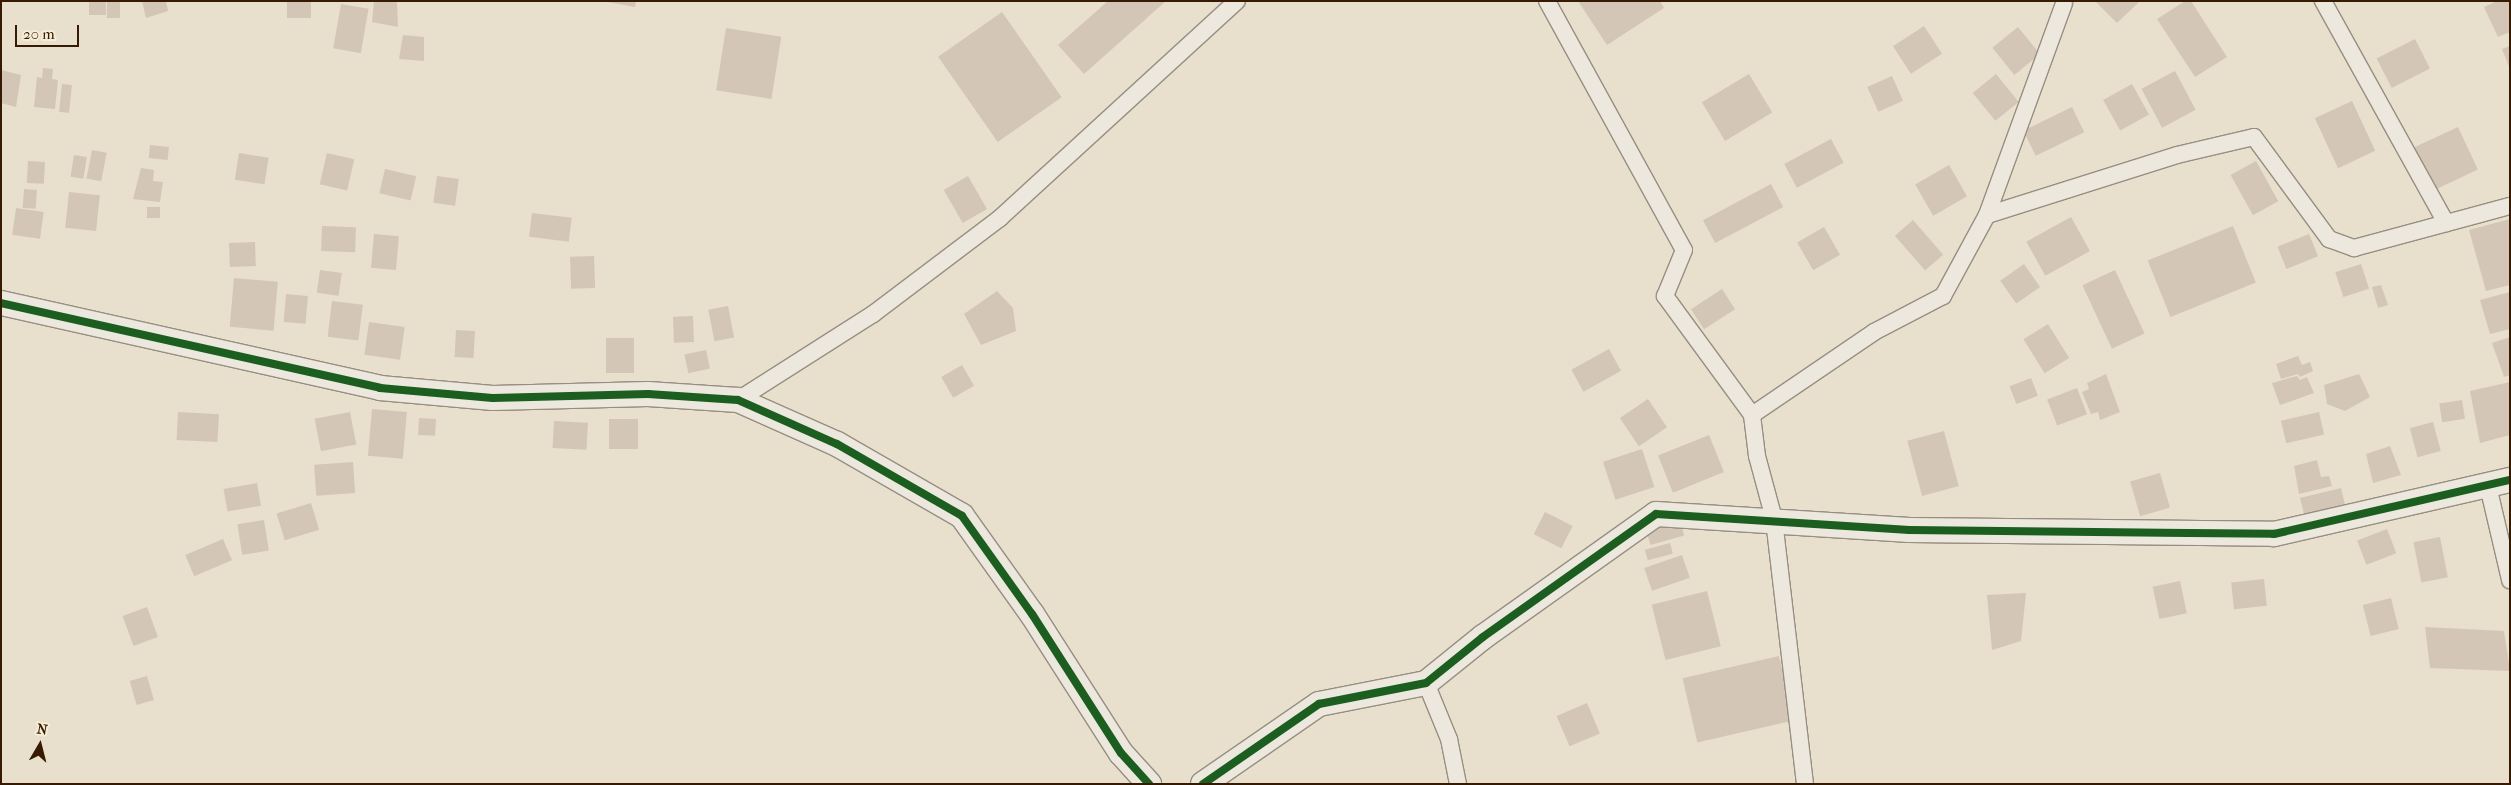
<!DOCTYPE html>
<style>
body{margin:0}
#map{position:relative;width:2511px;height:785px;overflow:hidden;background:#e8dfcd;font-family:"IM FELL French Canon",serif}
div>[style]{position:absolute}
.building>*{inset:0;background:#d4c6b6;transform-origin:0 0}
.roads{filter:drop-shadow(1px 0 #978e81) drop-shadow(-1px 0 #978e81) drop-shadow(0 1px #978e81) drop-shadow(0 -1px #978e81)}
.street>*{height:16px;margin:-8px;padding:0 8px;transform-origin:8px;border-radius:8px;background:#ece8de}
.secondary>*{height:24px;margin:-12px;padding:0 12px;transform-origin:12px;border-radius:12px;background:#ece8de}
.cycleway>*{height:8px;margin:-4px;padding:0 4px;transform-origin:4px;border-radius:4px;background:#1b5e20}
span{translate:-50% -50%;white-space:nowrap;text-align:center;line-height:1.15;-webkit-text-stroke:4px #f7edd7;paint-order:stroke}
.frame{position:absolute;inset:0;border:2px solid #371a02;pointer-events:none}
.north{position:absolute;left:15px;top:720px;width:50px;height:50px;-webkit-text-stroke:4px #f7edd7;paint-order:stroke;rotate:8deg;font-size:14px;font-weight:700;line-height:20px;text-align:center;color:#371a02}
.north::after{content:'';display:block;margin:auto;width:18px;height:22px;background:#371a02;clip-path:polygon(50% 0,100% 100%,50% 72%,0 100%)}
.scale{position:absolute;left:15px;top:25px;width:64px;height:22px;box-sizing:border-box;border:2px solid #371a02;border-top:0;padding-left:6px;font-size:15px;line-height:18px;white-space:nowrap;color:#371a02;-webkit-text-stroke:4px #f7edd7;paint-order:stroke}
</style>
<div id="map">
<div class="building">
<i style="left:89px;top:1px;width:17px;height:14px"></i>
<i style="left:107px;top:1px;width:13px;height:17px"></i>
<i style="clip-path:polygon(142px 1px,166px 1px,168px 11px,146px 18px)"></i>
<i style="left:287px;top:1px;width:24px;height:17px"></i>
<i style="clip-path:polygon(374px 1px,397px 1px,398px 27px,372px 22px)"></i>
<i style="clip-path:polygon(602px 1px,636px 1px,635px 7px)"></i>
<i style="clip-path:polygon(1108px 1px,1166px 1px,1084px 74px,1058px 45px)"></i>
<i style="clip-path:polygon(1578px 1px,1660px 1px,1664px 8px,1607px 45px)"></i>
<i style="clip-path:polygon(2095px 1px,2140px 1px,2117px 23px)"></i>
<i style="clip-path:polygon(2185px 1px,2191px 1px,2227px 57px,2195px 77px,2157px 19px)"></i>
<i style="clip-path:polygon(2497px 1px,2510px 1px,2510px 32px,2498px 37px,2484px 7px)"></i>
<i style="left:341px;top:4px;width:28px;height:45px;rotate:10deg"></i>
<i style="left:1002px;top:12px;width:104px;height:78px;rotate:55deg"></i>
<i style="left:1924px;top:26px;width:33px;height:37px;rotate:57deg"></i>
<i style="left:2018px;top:27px;width:35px;height:33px;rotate:51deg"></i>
<i style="left:726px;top:28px;width:56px;height:63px;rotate:9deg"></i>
<i style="clip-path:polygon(403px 35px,424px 37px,424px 61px,399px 59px)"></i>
<i style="left:2415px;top:39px;width:33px;height:43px;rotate:63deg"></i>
<i style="clip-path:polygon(2510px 46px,2510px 69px,2502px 49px)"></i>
<i style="clip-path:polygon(43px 68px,53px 69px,52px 79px,58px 80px,55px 109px,34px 107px,37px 77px,42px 78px)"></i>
<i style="clip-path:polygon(1px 70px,21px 75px,16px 107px,1px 103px)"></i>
<i style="left:2175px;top:71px;width:44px;height:38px;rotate:62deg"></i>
<i style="left:1749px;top:74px;width:45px;height:55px;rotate:59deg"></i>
<i style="left:1996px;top:74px;width:36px;height:30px;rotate:51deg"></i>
<i style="left:1892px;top:76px;width:27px;height:27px;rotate:66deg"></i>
<i style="left:62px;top:84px;width:10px;height:28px;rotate:6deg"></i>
<i style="left:2132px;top:84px;width:35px;height:33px;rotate:61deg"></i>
<i style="left:2352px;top:101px;width:55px;height:41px;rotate:65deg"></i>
<i style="left:2072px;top:107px;width:28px;height:54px;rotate:64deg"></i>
<i style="left:2458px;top:127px;width:47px;height:48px;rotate:65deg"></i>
<i style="left:1831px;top:139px;width:27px;height:53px;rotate:62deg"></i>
<i style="left:150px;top:145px;width:19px;height:13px;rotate:6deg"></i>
<i style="left:92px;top:150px;width:15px;height:29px;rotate:11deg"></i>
<i style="left:239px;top:153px;width:30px;height:27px;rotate:9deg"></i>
<i style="left:327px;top:153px;width:28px;height:32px;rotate:13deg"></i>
<i style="left:74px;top:155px;width:13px;height:22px;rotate:9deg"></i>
<i style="left:28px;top:161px;width:17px;height:22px;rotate:3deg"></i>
<i style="left:2256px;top:161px;width:46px;height:29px;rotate:61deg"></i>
<i style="left:1949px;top:165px;width:36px;height:39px;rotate:60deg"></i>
<i style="clip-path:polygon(141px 168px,154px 170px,153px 181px,163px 182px,160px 202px,133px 199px)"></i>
<i style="left:385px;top:169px;width:32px;height:25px;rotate:13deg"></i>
<i style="left:437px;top:176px;width:22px;height:27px;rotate:8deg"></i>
<i style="left:968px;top:176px;width:38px;height:28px;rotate:60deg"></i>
<i style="left:1771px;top:184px;width:26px;height:77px;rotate:62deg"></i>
<i style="left:24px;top:189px;width:13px;height:19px;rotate:4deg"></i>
<i style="left:69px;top:192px;width:31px;height:36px;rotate:6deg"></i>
<i style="left:147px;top:207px;width:13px;height:11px"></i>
<i style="left:16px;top:208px;width:28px;height:27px;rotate:8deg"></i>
<i style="left:532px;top:213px;width:40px;height:24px;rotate:7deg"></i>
<i style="left:2071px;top:217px;width:39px;height:51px;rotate:61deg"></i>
<i style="clip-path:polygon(2510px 219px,2510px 285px,2486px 291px,2469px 230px)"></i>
<i style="left:1913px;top:220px;width:46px;height:24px;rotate:49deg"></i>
<i style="left:322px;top:226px;width:34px;height:25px;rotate:2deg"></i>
<i style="left:2233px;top:226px;width:61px;height:92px;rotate:68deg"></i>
<i style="left:1824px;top:227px;width:32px;height:31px;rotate:60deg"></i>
<i style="left:374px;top:234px;width:25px;height:34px;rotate:5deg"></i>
<i style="left:2309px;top:234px;width:24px;height:34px;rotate:68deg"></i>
<i style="left:255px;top:242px;width:24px;height:26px;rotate:88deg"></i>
<i style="left:594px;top:256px;width:32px;height:24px;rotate:88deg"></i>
<i style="left:2024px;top:264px;width:28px;height:29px;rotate:55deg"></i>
<i style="left:2361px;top:264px;width:26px;height:27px;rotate:72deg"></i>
<i style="left:320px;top:270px;width:22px;height:23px;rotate:8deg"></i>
<i style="left:2115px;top:270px;width:70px;height:36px;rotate:65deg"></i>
<i style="left:234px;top:278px;width:44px;height:49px;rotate:5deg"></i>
<i style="clip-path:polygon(2381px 285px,2388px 305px,2378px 308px,2372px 287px)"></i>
<i style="left:1722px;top:289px;width:24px;height:37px;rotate:57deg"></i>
<i style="clip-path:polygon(997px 291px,1013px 308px,1016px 331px,981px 345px,964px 314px)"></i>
<i style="clip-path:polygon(2510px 292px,2510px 329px,2490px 334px,2480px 300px)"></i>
<i style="left:286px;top:294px;width:22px;height:28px;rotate:5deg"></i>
<i style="left:332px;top:301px;width:31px;height:36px;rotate:7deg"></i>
<i style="left:728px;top:306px;width:32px;height:20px;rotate:79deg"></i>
<i style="left:693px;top:316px;width:26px;height:20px;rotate:88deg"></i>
<i style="left:369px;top:322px;width:36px;height:33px;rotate:8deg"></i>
<i style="left:2048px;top:324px;width:40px;height:29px;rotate:58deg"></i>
<i style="left:456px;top:330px;width:19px;height:27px;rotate:3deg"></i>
<i style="clip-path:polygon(2510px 337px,2510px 375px,2504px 377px,2492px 343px)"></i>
<i style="left:606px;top:338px;width:28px;height:35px"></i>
<i style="left:1609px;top:349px;width:25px;height:43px;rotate:61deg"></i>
<i style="left:706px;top:350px;width:19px;height:22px;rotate:78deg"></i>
<i style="clip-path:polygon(2298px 356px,2302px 365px,2310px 362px,2313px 371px,2300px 377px,2298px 374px,2281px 379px,2276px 364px)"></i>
<i style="left:962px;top:365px;width:24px;height:24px;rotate:60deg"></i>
<i style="clip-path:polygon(2106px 374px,2120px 412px,2100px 420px,2098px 412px,2091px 414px,2082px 392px,2089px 389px,2087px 383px)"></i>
<i style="clip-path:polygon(2359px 374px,2370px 397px,2345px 411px,2327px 404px,2324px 385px)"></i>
<i style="clip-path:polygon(2297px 376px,2300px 380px,2307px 377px,2314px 393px,2280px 405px,2272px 383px)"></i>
<i style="left:2031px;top:378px;width:19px;height:23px;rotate:69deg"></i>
<i style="clip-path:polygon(2510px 382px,2510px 435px,2480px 443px,2470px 391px)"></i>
<i style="left:2077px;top:388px;width:28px;height:32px;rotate:69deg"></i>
<i style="left:1648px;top:399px;width:34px;height:34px;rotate:56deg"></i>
<i style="left:2462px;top:400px;width:19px;height:23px;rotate:81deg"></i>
<i style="left:372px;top:409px;width:35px;height:47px;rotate:5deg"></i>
<i style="left:178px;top:412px;width:41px;height:28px;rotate:3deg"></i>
<i style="left:350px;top:412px;width:33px;height:36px;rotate:79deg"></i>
<i style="left:2319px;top:412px;width:23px;height:39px;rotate:77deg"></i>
<i style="left:419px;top:418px;width:17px;height:17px;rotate:3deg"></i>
<i style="left:638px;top:419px;width:30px;height:29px;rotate:90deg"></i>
<i style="left:554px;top:421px;width:34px;height:27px;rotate:3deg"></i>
<i style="left:2433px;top:422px;width:30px;height:24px;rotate:75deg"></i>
<i style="left:1944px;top:431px;width:57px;height:38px;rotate:75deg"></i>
<i style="left:1709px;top:435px;width:40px;height:55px;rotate:68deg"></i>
<i style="clip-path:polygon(2390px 446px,2401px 475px,2373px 483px,2366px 454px)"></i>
<i style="left:1642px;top:449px;width:40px;height:41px;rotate:72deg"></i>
<i style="clip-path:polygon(2317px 460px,2321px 477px,2329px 476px,2332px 486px,2299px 494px,2294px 466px)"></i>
<i style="left:353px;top:462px;width:31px;height:39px;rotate:86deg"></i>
<i style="left:2160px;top:473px;width:36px;height:31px;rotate:74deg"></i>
<i style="left:257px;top:483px;width:23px;height:34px;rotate:80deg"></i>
<i style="clip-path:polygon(2341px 488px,2345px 505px,2334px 508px,2336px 520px,2307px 526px,2300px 498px)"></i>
<i style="left:311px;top:503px;width:28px;height:36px;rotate:73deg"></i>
<i style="left:1545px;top:512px;width:31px;height:25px;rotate:27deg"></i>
<i style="left:264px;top:520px;width:31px;height:27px;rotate:81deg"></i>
<i style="left:1680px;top:521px;width:15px;height:35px;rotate:74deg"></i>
<i style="left:2387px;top:529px;width:26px;height:32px;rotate:69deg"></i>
<i style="left:2440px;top:537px;width:41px;height:27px;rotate:79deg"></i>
<i style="left:223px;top:539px;width:23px;height:41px;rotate:67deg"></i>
<i style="left:1670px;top:543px;width:11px;height:26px;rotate:75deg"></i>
<i style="left:1682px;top:555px;width:24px;height:40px;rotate:71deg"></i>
<i style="left:2264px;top:579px;width:27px;height:33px;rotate:84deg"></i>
<i style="left:2180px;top:581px;width:33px;height:28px;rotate:78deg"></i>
<i style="left:1707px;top:591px;width:57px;height:57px;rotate:76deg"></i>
<i style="clip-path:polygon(2026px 593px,2021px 641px,1992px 650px,1987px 595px)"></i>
<i style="left:2391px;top:598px;width:32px;height:29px;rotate:76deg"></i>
<i style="left:147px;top:607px;width:32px;height:26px;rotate:70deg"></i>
<i style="clip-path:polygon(2425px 627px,2504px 631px,2510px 671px,2430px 668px)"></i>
<i style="left:1779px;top:656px;width:66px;height:99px;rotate:77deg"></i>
<i style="left:147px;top:676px;width:25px;height:18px;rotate:74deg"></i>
<i style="left:1587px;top:703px;width:33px;height:33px;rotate:67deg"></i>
</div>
<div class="roads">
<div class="street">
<i style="left:1547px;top:1px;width:284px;rotate:61.2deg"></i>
<i style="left:1684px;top:250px;width:50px;rotate:112.4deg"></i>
<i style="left:1665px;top:296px;width:147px;rotate:53.8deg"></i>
<i style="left:2323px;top:1px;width:254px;rotate:61deg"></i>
<i style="left:1987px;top:215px;width:225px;rotate:-70deg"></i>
<i style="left:738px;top:400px;width:160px;rotate:-32.5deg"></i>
<i style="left:873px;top:314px;width:159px;rotate:-37.1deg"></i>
<i style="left:1000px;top:218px;width:321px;rotate:-42.5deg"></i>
<i style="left:2488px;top:486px;width:97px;rotate:76.8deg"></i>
<i style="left:1426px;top:683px;width:61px;rotate:67.7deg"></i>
<i style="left:1449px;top:739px;width:46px;rotate:78.7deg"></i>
<i style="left:1805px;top:784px;width:267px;rotate:-96.7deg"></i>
<i style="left:1774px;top:519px;width:65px;rotate:-105.1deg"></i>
<i style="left:1757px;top:456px;width:41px;rotate:-97deg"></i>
<i style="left:1752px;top:415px;width:148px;rotate:-34.2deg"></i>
<i style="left:1874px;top:332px;width:78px;rotate:-27.6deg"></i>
<i style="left:1943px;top:296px;width:92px;rotate:-61.5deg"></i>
<i style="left:1987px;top:215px;width:199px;rotate:-17.5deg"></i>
<i style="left:2177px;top:155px;width:79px;rotate:-13.2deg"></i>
<i style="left:2254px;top:137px;width:127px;rotate:53.7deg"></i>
<i style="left:2329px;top:239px;width:27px;rotate:20deg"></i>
<i style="left:2354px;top:248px;width:162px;rotate:-15.1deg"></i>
</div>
<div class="secondary">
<i style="left:1px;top:303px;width:388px;rotate:12.6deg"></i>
<i style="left:380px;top:388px;width:113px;rotate:5.1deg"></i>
<i style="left:493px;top:398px;width:155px;rotate:-1.5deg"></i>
<i style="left:648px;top:394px;width:90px;rotate:3.8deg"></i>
<i style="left:738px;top:400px;width:108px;rotate:24deg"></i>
<i style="left:837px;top:444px;width:144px;rotate:29.9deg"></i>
<i style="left:962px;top:516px;width:120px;rotate:54.5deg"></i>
<i style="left:1032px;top:614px;width:165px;rotate:57.4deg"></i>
<i style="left:1121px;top:753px;width:42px;rotate:47.9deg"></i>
<i style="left:1203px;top:784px;width:141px;rotate:-34.6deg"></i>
<i style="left:1319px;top:704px;width:109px;rotate:-11.1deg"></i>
<i style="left:1426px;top:683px;width:73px;rotate:-38.9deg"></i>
<i style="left:1483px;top:637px;width:212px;rotate:-35.4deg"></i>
<i style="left:1656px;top:514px;width:254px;rotate:3.6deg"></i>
<i style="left:1909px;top:530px;width:365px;rotate:0.6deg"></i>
<i style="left:2274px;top:534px;width:242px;rotate:-12.9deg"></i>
</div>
</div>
<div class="cycleway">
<i style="left:1px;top:303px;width:388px;rotate:12.6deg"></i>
<i style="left:380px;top:388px;width:113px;rotate:5.1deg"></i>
<i style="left:493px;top:398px;width:155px;rotate:-1.5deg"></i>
<i style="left:648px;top:394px;width:90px;rotate:3.8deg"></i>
<i style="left:738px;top:400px;width:108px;rotate:24deg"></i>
<i style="left:837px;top:444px;width:144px;rotate:29.9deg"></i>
<i style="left:962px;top:516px;width:120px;rotate:54.5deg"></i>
<i style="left:1032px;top:614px;width:165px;rotate:57.4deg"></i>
<i style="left:1121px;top:753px;width:42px;rotate:47.9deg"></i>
<i style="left:1203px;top:784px;width:141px;rotate:-34.6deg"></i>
<i style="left:1319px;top:704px;width:109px;rotate:-11.1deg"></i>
<i style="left:1426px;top:683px;width:73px;rotate:-38.9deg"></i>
<i style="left:1483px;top:637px;width:212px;rotate:-35.4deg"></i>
<i style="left:1656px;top:514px;width:254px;rotate:3.6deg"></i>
<i style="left:1909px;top:530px;width:365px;rotate:0.6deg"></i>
<i style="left:2274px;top:534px;width:242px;rotate:-12.9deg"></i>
</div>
<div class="frame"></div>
<div class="north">N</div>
<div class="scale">20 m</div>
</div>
